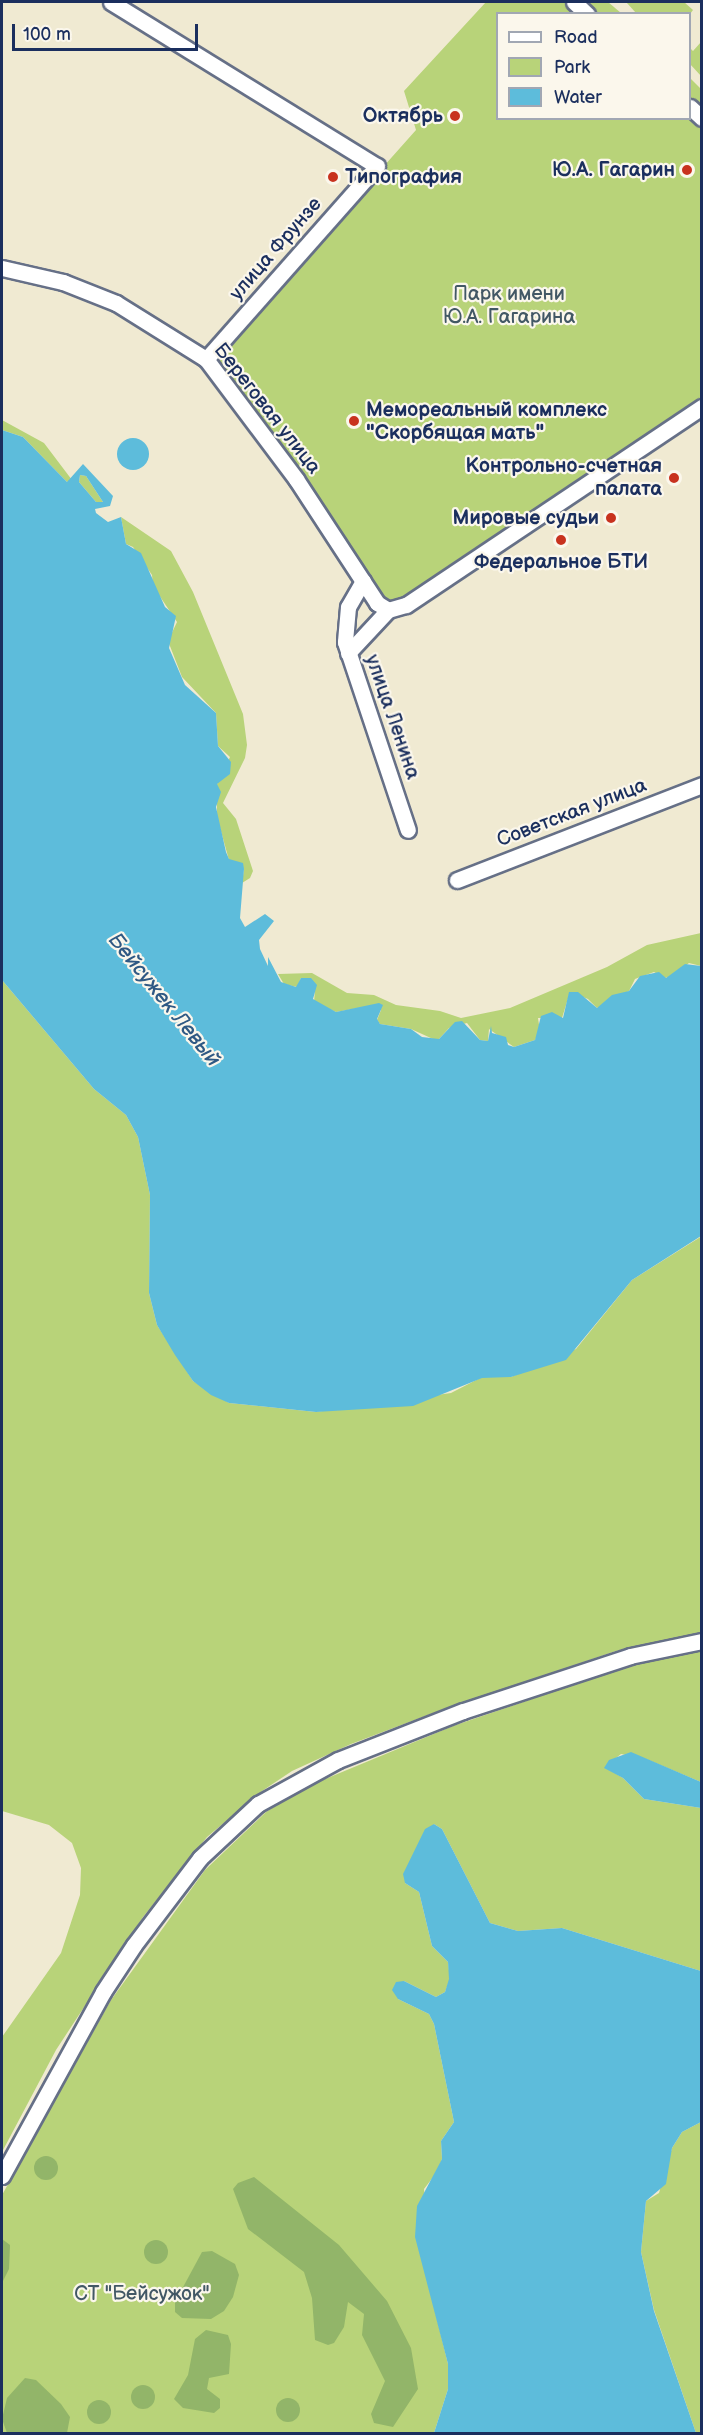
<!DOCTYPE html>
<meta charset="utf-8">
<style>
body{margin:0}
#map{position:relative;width:703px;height:2435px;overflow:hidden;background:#f0ead2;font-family:"Balsamiq Sans",sans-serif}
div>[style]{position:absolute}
.green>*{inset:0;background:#b8d379}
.forest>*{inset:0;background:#92b569}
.round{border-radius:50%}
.water>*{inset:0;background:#5dbcdb}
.roads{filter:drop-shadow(2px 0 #667087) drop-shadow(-2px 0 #667087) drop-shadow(0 2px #667087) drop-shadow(0 -2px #667087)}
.minor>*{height:15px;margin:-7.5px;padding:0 7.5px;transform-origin:7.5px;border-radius:7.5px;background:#fff}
.dots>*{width:16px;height:16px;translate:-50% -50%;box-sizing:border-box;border:3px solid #fbf7ec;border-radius:50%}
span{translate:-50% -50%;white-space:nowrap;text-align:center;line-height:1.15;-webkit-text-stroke:4.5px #fbf7ec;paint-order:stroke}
.poi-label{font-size:20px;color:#1b2f5e;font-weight:700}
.right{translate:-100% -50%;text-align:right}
.left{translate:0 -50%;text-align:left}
.street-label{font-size:20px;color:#1b2f5e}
.park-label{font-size:20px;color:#425865}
.water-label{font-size:21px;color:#2f5984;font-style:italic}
.frame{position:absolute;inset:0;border:3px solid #1b2f5e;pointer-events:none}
.legend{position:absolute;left:496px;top:12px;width:195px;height:108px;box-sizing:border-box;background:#fbf7ec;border:2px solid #a1a7b3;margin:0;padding:8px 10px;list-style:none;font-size:18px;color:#1b2f5e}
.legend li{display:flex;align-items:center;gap:12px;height:30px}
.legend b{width:30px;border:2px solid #a1a7b3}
.scale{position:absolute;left:12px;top:24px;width:186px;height:27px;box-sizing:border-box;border:3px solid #1b2f5e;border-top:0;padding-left:8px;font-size:18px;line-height:21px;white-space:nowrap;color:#1b2f5e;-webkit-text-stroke:4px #fbf7ec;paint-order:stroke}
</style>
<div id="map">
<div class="green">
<i style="clip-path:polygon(486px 2px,564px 2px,577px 13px,498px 14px,498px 118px,690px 116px,701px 127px,701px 400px,404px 600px,392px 604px,382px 600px,214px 357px,416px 130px,404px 91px)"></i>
<i style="clip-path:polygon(579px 2px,608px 2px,621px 13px,592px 13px)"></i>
<i style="clip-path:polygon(626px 2px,684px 2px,693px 10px,690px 14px,636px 13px)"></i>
<i style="clip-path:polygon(701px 42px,701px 76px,690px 64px,690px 48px,693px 51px)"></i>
<i style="clip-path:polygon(690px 78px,701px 89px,701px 114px,690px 103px)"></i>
<i style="clip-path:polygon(2px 420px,44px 443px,72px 480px,67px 482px,23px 437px,2px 430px)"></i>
<i style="clip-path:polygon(80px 475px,86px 476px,103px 502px,96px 502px,79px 482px)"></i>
<i style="clip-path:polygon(121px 517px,171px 551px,193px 592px,243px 714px,247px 745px,245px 758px,223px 803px,236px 819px,253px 871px,250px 878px,242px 883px,244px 869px,229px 860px,217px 817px,217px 784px,230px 757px,218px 746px,216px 713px,182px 677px,168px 641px,177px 622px,153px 586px,152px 575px,133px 547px,126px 544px)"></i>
<i style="clip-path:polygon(701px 933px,701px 966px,689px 963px,672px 976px,665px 978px,654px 972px,635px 979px,629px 991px,597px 1008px,588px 999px,570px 992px,562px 1018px,538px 1018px,540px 1031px,535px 1040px,514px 1047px,489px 1029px,488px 1041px,480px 1040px,467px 1023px,449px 1028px,439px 1039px,433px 1039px,411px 1029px,380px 1024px,377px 1020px,381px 1010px,364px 1007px,336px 1012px,314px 1002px,315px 990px,301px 978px,297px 987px,284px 984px,278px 974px,312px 973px,347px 993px,374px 995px,396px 1005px,440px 1011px,461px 1018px,510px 1008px,607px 967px,647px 945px)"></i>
<i style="clip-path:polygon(2px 980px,94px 1089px,126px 1115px,138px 1137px,150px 1195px,149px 1293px,157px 1325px,193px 1381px,229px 1403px,316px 1412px,451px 1393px,482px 1377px,511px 1377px,576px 1349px,632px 1280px,702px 1236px,701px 1633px,616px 1651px,449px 1707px,351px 1744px,292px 1771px,262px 1791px,207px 1837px,143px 1917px,56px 2050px,2px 2152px,2px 2037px,61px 1953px,80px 1895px,81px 1868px,72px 1843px,49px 1825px,2px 1811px)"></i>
<i style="clip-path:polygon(701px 1649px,701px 1782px,646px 1759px,621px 1754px,605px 1767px,623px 1778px,644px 1799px,701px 1808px,701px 1971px,562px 1928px,518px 1931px,490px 1923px,442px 1829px,434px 1824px,405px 1883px,419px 1892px,432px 1946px,448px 1962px,450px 1979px,445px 1992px,436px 1997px,404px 1981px,398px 1999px,429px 2014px,434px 2024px,454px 2122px,441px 2141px,442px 2159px,437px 2172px,424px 2189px,433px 2303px,448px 2364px,448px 2389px,434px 2433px,2px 2434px,2px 2195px,111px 2000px,205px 1870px,266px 1812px,306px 1787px,453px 1726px,631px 1665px)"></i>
<i style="clip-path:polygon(701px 2122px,701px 2433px,696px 2433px,654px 2310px,641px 2252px,646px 2201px,659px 2193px,672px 2148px,682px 2132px)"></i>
</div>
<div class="forest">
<i class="round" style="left:34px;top:2156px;width:24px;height:24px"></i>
<i style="clip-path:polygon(254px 2177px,339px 2245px,387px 2301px,411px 2348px,418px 2389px,393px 2427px,374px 2423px,371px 2414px,385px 2381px,362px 2335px,364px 2314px,348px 2302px,344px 2327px,334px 2343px,328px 2345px,315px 2340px,312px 2298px,304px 2272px,248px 2229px,233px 2189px,238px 2183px)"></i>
<i style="clip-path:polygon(2px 2239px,10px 2245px,9px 2269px,2px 2283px)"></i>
<i class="round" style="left:144px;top:2240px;width:24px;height:24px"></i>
<i style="clip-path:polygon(212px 2251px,235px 2264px,239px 2275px,233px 2297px,224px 2311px,211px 2319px,182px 2318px,175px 2312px,175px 2302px,202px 2252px)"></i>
<i style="clip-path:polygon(206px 2330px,228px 2335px,231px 2344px,229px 2374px,209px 2378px,207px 2389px,220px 2399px,220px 2408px,214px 2413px,183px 2408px,174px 2399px,188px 2375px,195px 2339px)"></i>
<i style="clip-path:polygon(25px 2378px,36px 2380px,61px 2404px,70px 2417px,67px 2433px,7px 2433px,2px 2419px,7px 2398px)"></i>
<i class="round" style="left:131px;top:2385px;width:24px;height:24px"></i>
<i class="round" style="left:276px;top:2398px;width:24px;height:24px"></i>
<i class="round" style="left:87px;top:2400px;width:24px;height:24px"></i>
</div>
<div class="water">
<i style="clip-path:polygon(evenodd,2px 430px,23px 437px,67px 482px,83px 464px,113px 496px,110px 506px,95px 509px,96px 513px,108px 522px,121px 517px,126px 544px,141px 553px,165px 607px,176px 616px,169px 648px,185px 685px,216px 713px,218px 746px,231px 762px,230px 774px,217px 784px,221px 792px,216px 807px,226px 852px,229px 859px,243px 863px,244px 869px,240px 918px,245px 927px,265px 914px,274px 921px,259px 940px,260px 949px,268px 966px,268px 957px,281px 982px,296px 987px,301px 978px,311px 978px,317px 985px,313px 999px,336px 1012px,379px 1003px,383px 1005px,377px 1019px,380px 1024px,411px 1029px,422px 1037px,439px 1039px,455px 1022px,462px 1021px,480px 1040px,488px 1041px,491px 1026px,492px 1033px,506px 1037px,508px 1045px,514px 1047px,535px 1040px,541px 1016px,552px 1012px,563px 1018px,569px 992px,578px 992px,597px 1008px,612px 995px,629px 991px,640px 976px,659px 972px,666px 978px,685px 964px,701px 966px,701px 1236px,632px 1280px,566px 1360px,511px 1377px,482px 1378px,413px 1406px,316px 1412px,229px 1403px,211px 1395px,193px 1381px,175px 1355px,157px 1325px,149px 1293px,150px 1195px,138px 1137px,126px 1115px,94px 1089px,2px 980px,2px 430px,80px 475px,86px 476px,103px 502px,96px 502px,79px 482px,80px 475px)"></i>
<i class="round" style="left:117px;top:438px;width:32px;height:32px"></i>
<i style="clip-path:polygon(631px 1752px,701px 1782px,701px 1808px,644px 1799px,623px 1778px,604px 1768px,609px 1760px)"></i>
<i style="clip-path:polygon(434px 1824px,442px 1829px,490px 1923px,518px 1931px,562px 1928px,701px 1971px,701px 2122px,682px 2132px,672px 2148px,666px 2184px,646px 2201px,641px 2252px,654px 2311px,696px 2433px,434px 2433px,448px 2389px,448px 2364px,415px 2237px,417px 2206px,442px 2159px,441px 2141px,454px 2122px,434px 2024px,429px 2014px,398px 1999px,392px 1990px,396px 1982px,404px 1981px,436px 1997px,445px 1992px,449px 1979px,448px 1962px,432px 1946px,419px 1892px,405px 1883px,403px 1874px,425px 1829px)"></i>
</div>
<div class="roads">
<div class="minor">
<i style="left:111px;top:2px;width:312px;rotate:31.7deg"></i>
<i style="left:377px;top:166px;width:258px;rotate:131.5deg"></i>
<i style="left:574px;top:2px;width:18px;rotate:43deg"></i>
<i style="left:690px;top:107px;width:16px;rotate:43deg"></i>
<i style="left:2px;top:268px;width:63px;rotate:12.9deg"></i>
<i style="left:63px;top:282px;width:57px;rotate:21.6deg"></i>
<i style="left:116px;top:303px;width:106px;rotate:31.9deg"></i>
<i style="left:206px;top:359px;width:150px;rotate:53.1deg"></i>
<i style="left:296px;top:479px;width:148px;rotate:56.8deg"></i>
<i style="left:377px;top:603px;width:13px;rotate:32deg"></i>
<i style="left:363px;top:581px;width:30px;rotate:120deg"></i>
<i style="left:348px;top:607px;width:35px;rotate:95deg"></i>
<i style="left:345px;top:642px;width:198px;rotate:71.5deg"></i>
<i style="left:348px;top:653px;width:59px;rotate:-47.1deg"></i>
<i style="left:388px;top:610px;width:19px;rotate:-16deg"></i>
<i style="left:406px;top:605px;width:356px;rotate:-33.8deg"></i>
<i style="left:457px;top:880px;width:263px;rotate:-21.2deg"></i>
<i style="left:2px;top:2176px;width:210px;rotate:-61.2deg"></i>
<i style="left:103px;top:1992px;width:56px;rotate:-56.6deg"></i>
<i style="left:134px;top:1945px;width:109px;rotate:-52.8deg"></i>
<i style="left:200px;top:1858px;width:79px;rotate:-43deg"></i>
<i style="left:258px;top:1804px;width:91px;rotate:-28.8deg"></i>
<i style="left:338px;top:1760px;width:134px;rotate:-21.4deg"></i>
<i style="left:463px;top:1711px;width:176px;rotate:-18.2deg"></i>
<i style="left:630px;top:1656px;width:74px;rotate:-11.8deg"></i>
</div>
</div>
<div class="dots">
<i style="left:455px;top:116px;background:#c8321e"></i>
<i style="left:687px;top:170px;background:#c8321e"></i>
<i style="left:333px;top:177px;background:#c8321e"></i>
<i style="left:354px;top:421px;background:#c8321e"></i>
<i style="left:674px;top:478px;background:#c8321e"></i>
<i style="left:611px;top:518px;background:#c8321e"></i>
<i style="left:561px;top:540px;background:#c8321e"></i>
</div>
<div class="poi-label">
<span class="right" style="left:443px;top:116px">Октябрь</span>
<span class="right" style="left:675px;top:170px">Ю.А. Гагарин</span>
<span class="left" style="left:345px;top:177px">Типография</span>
<span class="left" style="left:366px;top:422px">Мемореальный комплекс<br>"Cкорбящая мать"</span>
<span class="right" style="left:662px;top:478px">Контрольно-счетная<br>палата</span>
<span class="right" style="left:599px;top:518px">Мировые судьи</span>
<span style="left:561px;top:562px">Федеральное БТИ</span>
</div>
<div class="street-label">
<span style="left:276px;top:249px;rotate:-49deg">улица Фрунзе</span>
<span style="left:267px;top:409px;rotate:52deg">Береговая улица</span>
<span style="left:392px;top:717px;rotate:71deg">улица Ленина</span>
<span style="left:572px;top:813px;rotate:-21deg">Советская улица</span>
</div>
<div class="park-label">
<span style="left:509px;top:306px">Парк имени<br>Ю.А. Гагарина</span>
<span style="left:142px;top:2294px">СТ "Бейсужок"</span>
</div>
<div class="water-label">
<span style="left:164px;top:1000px;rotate:51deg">Бейсужек Левый</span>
</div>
<div class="frame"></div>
<ul class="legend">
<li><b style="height:8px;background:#fff"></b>Road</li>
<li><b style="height:16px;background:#b8d379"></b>Park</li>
<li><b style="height:16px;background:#5dbcdb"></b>Water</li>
</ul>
<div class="scale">100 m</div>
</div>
